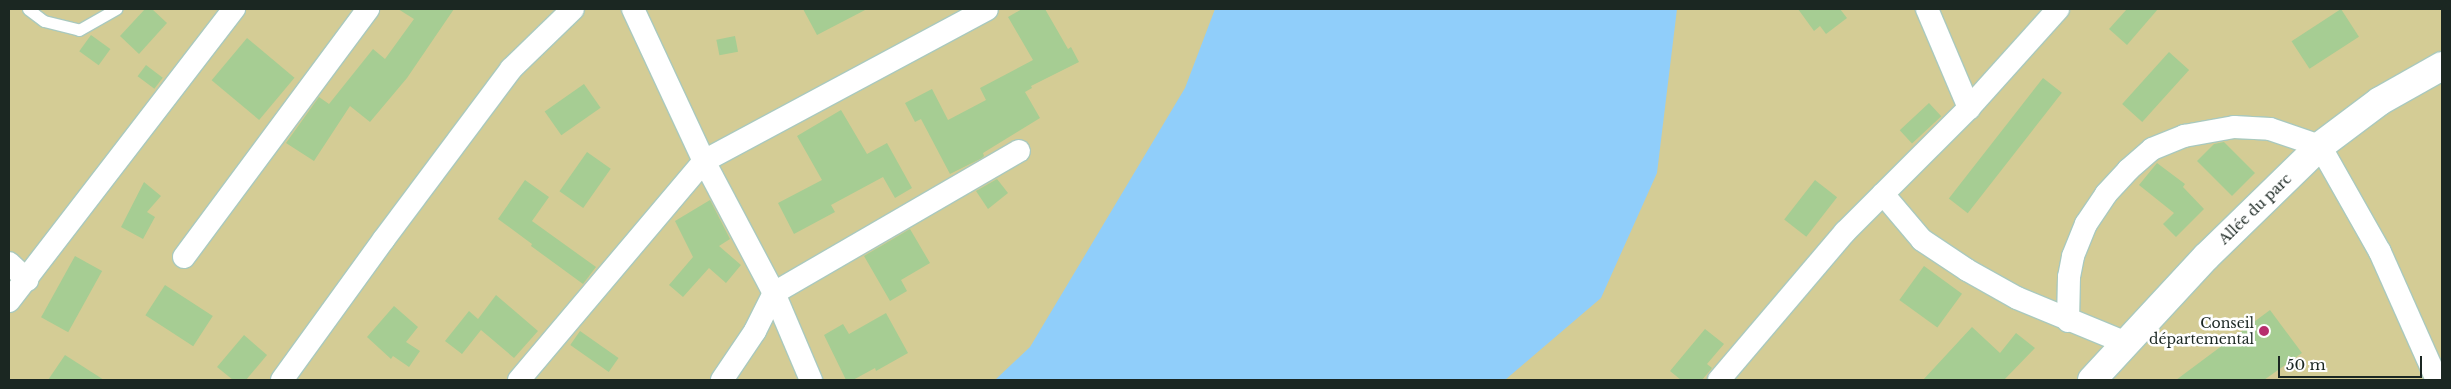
<!DOCTYPE html>
<meta charset="utf-8">
<style>
body{margin:0}
#map{position:relative;width:2451px;height:389px;overflow:hidden;background:#d7f6ea;font-family:"Libre Baskerville",serif}
div>[style]{position:absolute}
.green>*{inset:0;background:#d4cc95;transform-origin:0 0}
.water>*{inset:0;background:#90cefa}
.building>*{inset:0;background:#a6cd93;transform-origin:0 0}
.roads{filter:drop-shadow(1px 0 #aac9bd) drop-shadow(-1px 0 #aac9bd) drop-shadow(0 1px #aac9bd) drop-shadow(0 -1px #aac9bd)}
.service>*{height:11px;margin:-5.5px;padding:0 5.5px;transform-origin:5.5px;border-radius:5.5px;background:#fff}
.minor>*{height:22px;margin:-11px;padding:0 11px;transform-origin:11px;border-radius:11px;background:#fff}
.tertiary>*{height:28px;margin:-14px;padding:0 14px;transform-origin:14px;border-radius:14px;background:#fff}
.dots>*{width:14px;height:14px;translate:-50% -50%;box-sizing:border-box;border:2px solid #fff;border-radius:50%}
span{translate:-50% -50%;white-space:nowrap;text-align:center;line-height:1.15;-webkit-text-stroke:5px #fff;paint-order:stroke}
.street-label{font-size:14px;color:#1b2722}
.poi-label{font-size:14px;color:#1b2722}
.right{translate:-100% -50%;text-align:right}
.frame{position:absolute;inset:0;border:10px solid #1b2722;pointer-events:none}
.scale{position:absolute;left:2278px;top:356px;width:144px;height:22px;box-sizing:border-box;border:2px solid #1b2722;border-top:0;padding-left:6px;font-size:15px;line-height:18px;white-space:nowrap;color:#1b2722;-webkit-text-stroke:4px #fff;paint-order:stroke}
</style>
<div id="map">
<div class="green">
<i style="left:9px;top:9px;width:2433px;height:371px"></i>
</div>
<div class="water">
<i style="clip-path:polygon(1215px 9px,1677px 9px,1657px 173px,1601px 298px,1505px 380px,995px 380px,1030px 347px,1185px 88px)"></i>
</div>
<div class="building">
<i style="clip-path:polygon(145px 9px,152px 9px,167px 23px,139px 54px,120px 36px)"></i>
<i style="clip-path:polygon(398px 9px,454px 9px,407px 78px,370px 122px,350px 106px,314px 161px,286px 143px,319px 97px,329px 104px,373px 49px,385px 59px,414px 19px)"></i>
<i style="clip-path:polygon(803px 9px,867px 9px,817px 35px)"></i>
<i style="clip-path:polygon(1022px 9px,1045px 9px,1068px 49px,1071px 47px,1079px 62px,1031px 86px,1032px 88px,1025px 92px,1040px 118px,983px 153px,984px 156px,982px 158px,950px 174px,921px 119px,915px 122px,905px 103px,932px 89px,948px 120px,986px 100px,980px 88px,1033px 60px,1008px 17px)"></i>
<i style="clip-path:polygon(1798px 9px,1840px 9px,1847px 18px,1826px 34px,1820px 26px,1814px 31px)"></i>
<i style="clip-path:polygon(2127px 9px,2158px 9px,2127px 45px,2109px 29px)"></i>
<i style="left:2341px;top:9px;width:33px;height:59px;rotate:57deg"></i>
<i style="left:91px;top:35px;width:24px;height:20px;rotate:36deg"></i>
<i style="left:735px;top:36px;width:16px;height:19px;rotate:79deg"></i>
<i style="left:247px;top:38px;width:62px;height:55px;rotate:40deg"></i>
<i style="left:2169px;top:52px;width:27px;height:70px;rotate:42deg"></i>
<i style="left:146px;top:65px;width:21px;height:14px;rotate:37deg"></i>
<i style="left:2043px;top:78px;width:24px;height:153px;rotate:38deg"></i>
<i style="left:584px;top:84px;width:29px;height:48px;rotate:55deg"></i>
<i style="left:1929px;top:103px;width:18px;height:40px;rotate:47deg"></i>
<i style="clip-path:polygon(841px 110px,867px 154px,887px 143px,912px 188px,895px 198px,883px 177px,831px 205px,835px 212px,794px 234px,778px 203px,822px 180px,797px 136px)"></i>
<i style="clip-path:polygon(2224px 142px,2255px 173px,2232px 196px,2197px 161px,2214px 144px)"></i>
<i style="left:587px;top:152px;width:29px;height:48px;rotate:35deg"></i>
<i style="clip-path:polygon(2157px 163px,2185px 184px,2183px 187px,2204px 209px,2176px 237px,2163px 224px,2174px 213px,2139px 185px)"></i>
<i style="clip-path:polygon(997px 179px,1008px 193px,988px 209px,976px 191px)"></i>
<i style="clip-path:polygon(525px 180px,549px 197px,532px 221px,596px 267px,583px 284px,531px 246px,532px 244px,498px 219px)"></i>
<i style="left:1815px;top:180px;width:28px;height:50px;rotate:38deg"></i>
<i style="clip-path:polygon(144px 182px,161px 196px,147px 212px,155px 217px,143px 239px,121px 227px)"></i>
<i style="clip-path:polygon(710px 200px,730px 239px,719px 246px,741px 265px,726px 283px,709px 268px,683px 297px,669px 285px,693px 257px,675px 221px)"></i>
<i style="clip-path:polygon(910px 229px,930px 263px,901px 280px,907px 291px,890px 301px,864px 256px)"></i>
<i style="left:75px;top:256px;width:31px;height:70px;rotate:29deg"></i>
<i style="left:1924px;top:266px;width:47px;height:42px;rotate:36deg"></i>
<i style="left:165px;top:285px;width:57px;height:36px;rotate:33deg"></i>
<i style="clip-path:polygon(496px 295px,538px 331px,514px 358px,481px 330px,462px 354px,445px 341px,469px 311px,478px 319px)"></i>
<i style="clip-path:polygon(394px 306px,418px 327px,406px 342px,420px 351px,409px 367px,393px 356px,391px 359px,367px 337px)"></i>
<i style="clip-path:polygon(2270px 310px,2302px 353px,2264px 380px,2176px 380px)"></i>
<i style="clip-path:polygon(886px 313px,908px 353px,876px 371px,875px 368px,853px 380px,846px 380px,824px 335px,843px 324px,849px 334px)"></i>
<i style="clip-path:polygon(1972px 327px,2000px 353px,2016px 333px,2035px 348px,2004px 380px,1923px 380px)"></i>
<i style="clip-path:polygon(1705px 329px,1724px 344px,1707px 364px,1712px 368px,1702px 380px,1681px 380px,1670px 371px)"></i>
<i style="left:580px;top:331px;width:47px;height:17px;rotate:35deg"></i>
<i style="clip-path:polygon(244px 335px,267px 355px,246px 380px,233px 380px,217px 367px)"></i>
<i style="clip-path:polygon(65px 355px,104px 380px,48px 380px)"></i>
</div>
<div class="roads">
<div class="service">
<i style="left:28px;top:9px;width:20px;rotate:37deg"></i>
<i style="left:44px;top:21px;width:36px;rotate:14deg"></i>
<i style="left:79px;top:30px;width:43px;rotate:-29.6deg"></i>
</div>
<div class="minor">
<i style="left:633px;top:9px;width:168px;rotate:65deg"></i>
<i style="left:704px;top:161px;width:149px;rotate:62.1deg"></i>
<i style="left:774px;top:293px;width:95px;rotate:67deg"></i>
<i style="left:1927px;top:9px;width:108px;rotate:67deg"></i>
<i style="left:1883px;top:194px;width:60px;rotate:49.7deg"></i>
<i style="left:1922px;top:240px;width:54px;rotate:33.7deg"></i>
<i style="left:1967px;top:270px;width:57px;rotate:29.2deg"></i>
<i style="left:2017px;top:298px;width:118px;rotate:22.4deg"></i>
<i style="left:184px;top:257px;width:309px;rotate:-53.4deg"></i>
<i style="left:9px;top:263px;width:25px;rotate:43deg"></i>
<i style="left:9px;top:301px;width:369px;rotate:-52.4deg"></i>
<i style="left:2068px;top:321px;width:44px;rotate:-88.7deg"></i>
<i style="left:2069px;top:277px;width:21px;rotate:-79deg"></i>
<i style="left:2073px;top:256px;width:35px;rotate:-68deg"></i>
<i style="left:2086px;top:224px;width:36px;rotate:-56deg"></i>
<i style="left:2106px;top:194px;width:33px;rotate:-47deg"></i>
<i style="left:2128px;top:170px;width:32px;rotate:-41deg"></i>
<i style="left:2152px;top:149px;width:35px;rotate:-22deg"></i>
<i style="left:2184px;top:136px;width:51px;rotate:-10.2deg"></i>
<i style="left:2234px;top:127px;width:36px;rotate:3deg"></i>
<i style="left:2270px;top:129px;width:53px;rotate:18.8deg"></i>
<i style="left:2320px;top:146px;width:122px;rotate:60.5deg"></i>
<i style="left:2380px;top:252px;width:140px;rotate:66deg"></i>
<i style="left:282px;top:380px;width:174px;rotate:-54.1deg"></i>
<i style="left:384px;top:239px;width:212px;rotate:-53.2deg"></i>
<i style="left:511px;top:69px;width:86px;rotate:-44.1deg"></i>
<i style="left:519px;top:380px;width:287px;rotate:-49.8deg"></i>
<i style="left:704px;top:161px;width:321px;rotate:-28.2deg"></i>
<i style="left:722px;top:380px;width:59px;rotate:-56deg"></i>
<i style="left:755px;top:331px;width:42px;rotate:-63.4deg"></i>
<i style="left:774px;top:293px;width:283px;rotate:-30.1deg"></i>
<i style="left:1719px;top:380px;width:194px;rotate:-49.6deg"></i>
<i style="left:1845px;top:232px;width:175px;rotate:-45deg"></i>
<i style="left:1969px;top:108px;width:133px;rotate:-48deg"></i>
</div>
<div class="tertiary">
<i style="left:2092px;top:380px;width:168px;rotate:-47.2deg"></i>
<i style="left:2206px;top:257px;width:159px;rotate:-44.2deg"></i>
<i style="left:2320px;top:146px;width:75px;rotate:-36.9deg"></i>
<i style="left:2380px;top:101px;width:71px;rotate:-29.4deg"></i>
</div>
</div>
<div class="dots">
<i style="left:2264px;top:331px;background:#b72e6d"></i>
</div>
<div class="street-label">
<span style="left:2255px;top:209px;rotate:-44deg">Allée du parc</span>
</div>
<div class="poi-label">
<span class="right" style="left:2254px;top:331px">Conseil<br>départemental</span>
</div>
<div class="frame"></div>
<div class="scale">50 m</div>
</div>
